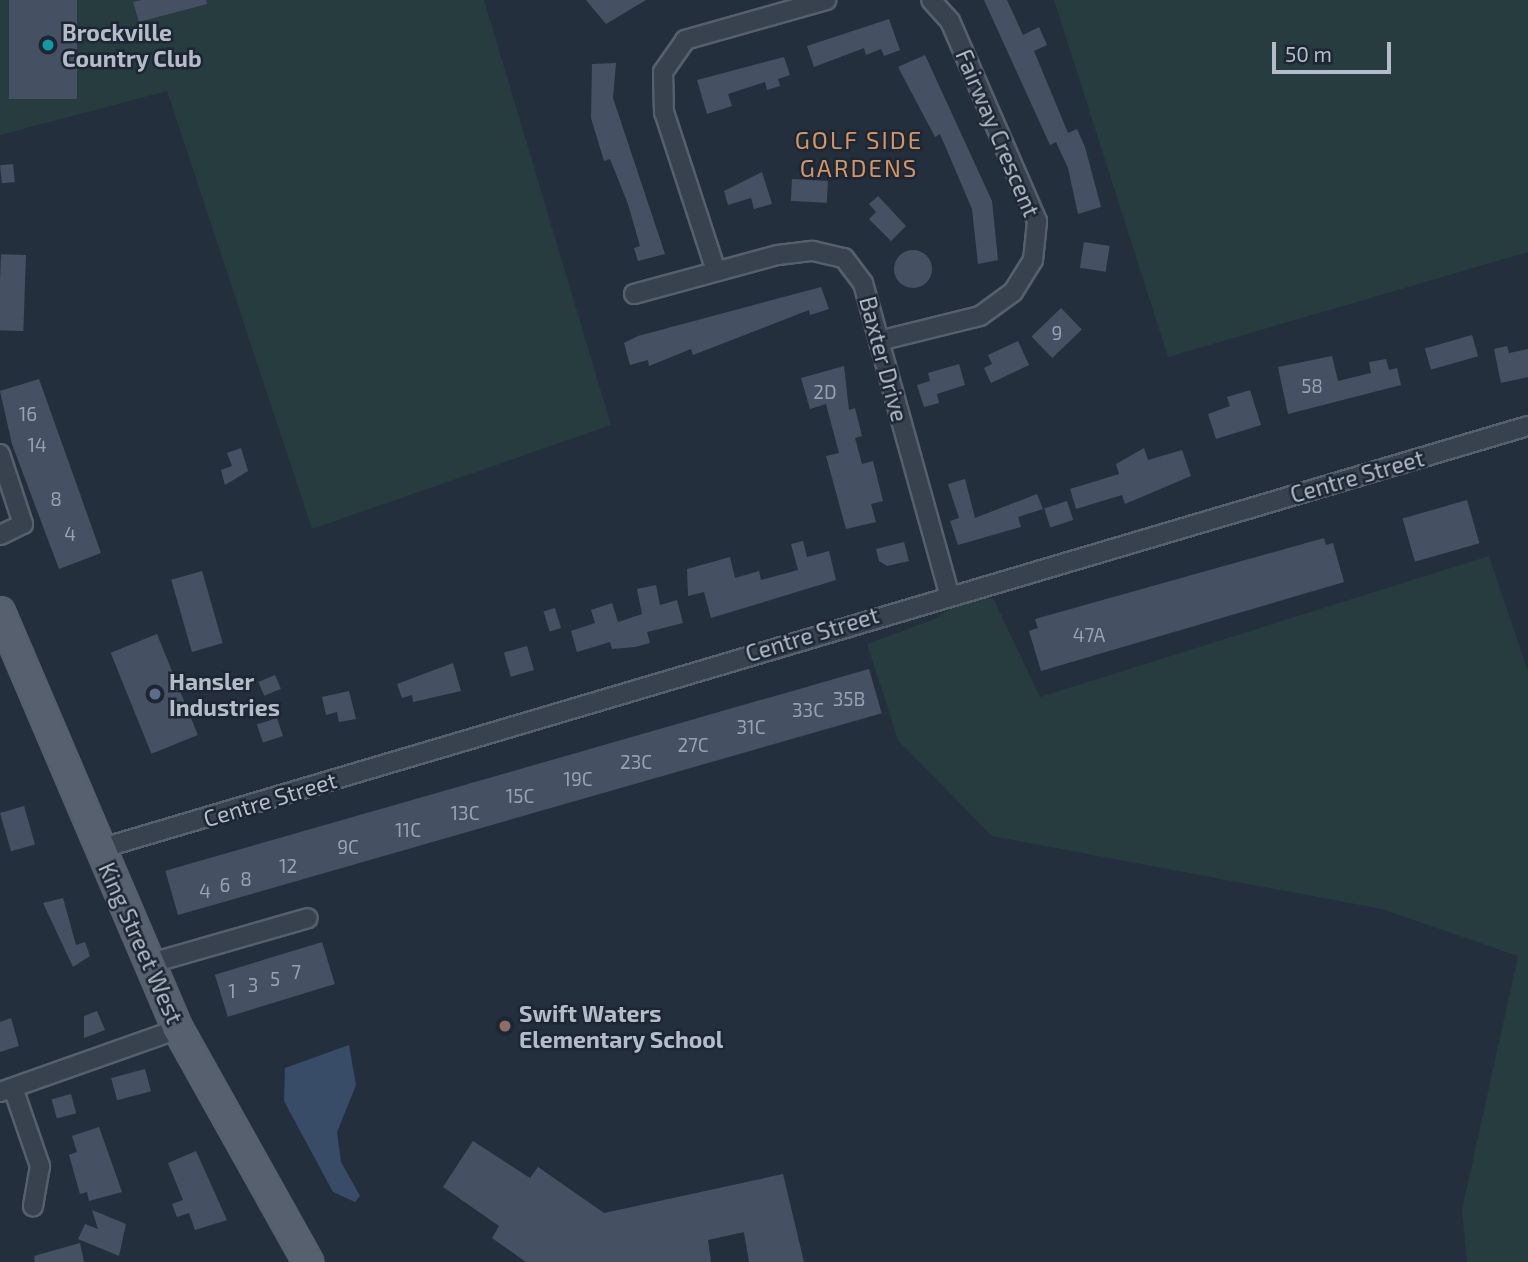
<!DOCTYPE html>
<style>
body{margin:0}
#map{position:relative;width:1528px;height:1262px;overflow:hidden;background:#242f3e;font-family:"Exo 2",sans-serif}
div>[style]{position:absolute}
.green>*{inset:0;background:#263c3f}
.water>*{inset:0;background:#394c67}
.building>*{inset:0;background:#455162;transform-origin:0 0}
.round{border-radius:50%}
.roads{filter:drop-shadow(2px 0 #565f6c) drop-shadow(-2px 0 #565f6c) drop-shadow(0 2px #565f6c) drop-shadow(0 -2px #565f6c)}
.street>*{height:18px;margin:-9px;padding:0 9px;transform-origin:9px;border-radius:9px;background:#38414e}
.primary>*{height:28px;margin:-14px;padding:0 14px;transform-origin:14px;border-radius:14px;background:#56606e}
.dots>*{width:19px;height:19px;translate:-50% -50%;box-sizing:border-box;border:4px solid #1d2633;border-radius:50%}
span{translate:-50% -50%;white-space:nowrap;text-align:center;line-height:1.15;-webkit-text-stroke:5px #1d2633;paint-order:stroke}
.number-label{font-size:19px;color:#98a1af}
.number-label span{-webkit-text-stroke-width:0}
.poi-label{font-size:23px;color:#b4bcc9;font-weight:700}
.left{translate:0 -50%;text-align:left}
.street-label{font-size:23px;color:#b4bcc9}
.neighbourhood-label{font-size:24px;color:#d59563;letter-spacing:2px}
.scale{position:absolute;left:1272px;top:42px;width:119px;height:32px;box-sizing:border-box;border:4px solid #b4bcc9;border-top:0;padding-left:9px;font-size:21px;line-height:24px;white-space:nowrap;color:#b4bcc9;-webkit-text-stroke:5px #1d2633;paint-order:stroke}
</style>
<div id="map">
<div class="green">
<i style="clip-path:polygon(0 0,484px 0,611px 425px,312px 529px,167px 91px,0 135px)"></i>
<i style="clip-path:polygon(1054px 0,1528px 0,1528px 252px,1168px 357px)"></i>
<i style="clip-path:polygon(1489px 556px,1528px 672px,1528px 1262px,1467px 1262px,1462px 1210px,1518px 956px,1382px 909px,992px 836px,898px 740px,867px 644px,935px 619px,964px 599px,993px 598px,1040px 697px)"></i>
</div>
<div class="water">
<i style="clip-path:polygon(349px 1045px,356px 1085px,337px 1132px,341px 1162px,360px 1196px,355px 1202px,333px 1192px,284px 1101px,285px 1068px)"></i>
</div>
<div class="building">
<i style="left:9px;top:0;width:68px;height:99px"></i>
<i style="clip-path:polygon(142px 0,206px 0,207px 4px,139px 22px,133px 2px)"></i>
<i style="clip-path:polygon(586px 0,646px 0,606px 24px)"></i>
<i style="clip-path:polygon(984px 0,1007px 0,1023px 35px,1039px 27px,1047px 45px,1034px 51px,1068px 133px,1077px 129px,1085px 147px,1101px 207px,1078px 214px,1068px 168px,1056px 142px,1050px 145px)"></i>
<i style="clip-path:polygon(889px 19px,900px 50px,884px 56px,881px 49px,866px 55px,864px 48px,814px 67px,807px 46px)"></i>
<i style="clip-path:polygon(925px 55px,992px 201px,998px 260px,978px 264px,972px 209px,940px 134px,935px 137px,898px 67px)"></i>
<i style="clip-path:polygon(784px 57px,790px 75px,778px 79px,780px 86px,767px 90px,765px 82px,728px 94px,732px 106px,707px 114px,697px 80px)"></i>
<i style="clip-path:polygon(616px 63px,613px 98px,665px 254px,638px 261px,634px 248px,640px 246px,628px 204px,610px 159px,604px 161px,591px 118px,592px 64px)"></i>
<i style="left:13px;top:164px;width:18px;height:13px;rotate:84deg"></i>
<i style="clip-path:polygon(762px 172px,772px 204px,754px 209px,751px 198px,728px 205px,724px 191px)"></i>
<i style="left:792px;top:179px;width:36px;height:22px;rotate:3deg"></i>
<i style="clip-path:polygon(878px 196px,906px 226px,891px 241px,869px 219px,876px 212px,869px 204px)"></i>
<i style="left:1084px;top:242px;width:26px;height:26px;rotate:9deg"></i>
<i class="round" style="left:894px;top:250px;width:38px;height:38px"></i>
<i style="left:26px;top:255px;width:76px;height:25px;rotate:92deg"></i>
<i style="clip-path:polygon(821px 287px,829px 309px,810px 315px,809px 310px,693px 355px,691px 349px,649px 366px,648px 360px,630px 365px,624px 343px,638px 336px)"></i>
<i style="left:1061px;top:308px;width:30px;height:41px;rotate:46deg"></i>
<i style="left:1472px;top:335px;width:22px;height:49px;rotate:74deg"></i>
<i style="clip-path:polygon(1018px 341px,1029px 365px,991px 383px,984px 368px,992px 364px,988px 355px)"></i>
<i style="clip-path:polygon(1507px 346px,1509px 353px,1528px 349px,1528px 377px,1501px 383px,1494px 349px)"></i>
<i style="clip-path:polygon(1332px 356px,1338px 381px,1371px 373px,1369px 362px,1386px 359px,1389px 370px,1397px 368px,1401px 385px,1288px 414px,1278px 367px)"></i>
<i style="clip-path:polygon(959px 364px,965px 385px,937px 394px,939px 403px,924px 407px,917px 385px,930px 381px,928px 373px)"></i>
<i style="clip-path:polygon(844px 366px,849px 410px,855px 408px,862px 436px,855px 438px,862px 464px,873px 461px,883px 501px,871px 504px,876px 522px,846px 529px,826px 456px,839px 453px,826px 404px,810px 409px,801px 378px)"></i>
<i style="clip-path:polygon(39px 379px,101px 553px,59px 569px,12px 444px,0 391px)"></i>
<i style="clip-path:polygon(1250px 390px,1261px 425px,1216px 439px,1208px 414px,1230px 406px,1227px 397px)"></i>
<i style="clip-path:polygon(241px 448px,248px 471px,225px 485px,221px 470px,232px 466px,227px 453px)"></i>
<i style="clip-path:polygon(1144px 448px,1148px 460px,1182px 450px,1191px 476px,1125px 504px,1122px 495px,1076px 509px,1070px 489px,1119px 474px,1116px 464px)"></i>
<i style="clip-path:polygon(965px 479px,975px 518px,1037px 494px,1043px 509px,1018px 517px,1021px 527px,958px 545px,950px 521px,959px 518px,948px 484px)"></i>
<i style="left:1467px;top:500px;width:45px;height:67px;rotate:74deg"></i>
<i style="left:1067px;top:501px;width:20px;height:24px;rotate:72deg"></i>
<i style="clip-path:polygon(1324px 538px,1326px 545px,1333px 543px,1344px 582px,1041px 671px,1029px 631px,1038px 628px,1035px 619px)"></i>
<i style="clip-path:polygon(803px 541px,807px 557px,829px 551px,836px 580px,711px 618px,704px 592px,688px 596px,687px 569px,730px 557px,735px 578px,759px 571px,761px 580px,798px 570px,791px 544px)"></i>
<i style="clip-path:polygon(904px 542px,909px 561px,887px 566px,879px 561px,876px 549px)"></i>
<i style="left:202px;top:571px;width:75px;height:32px;rotate:74deg"></i>
<i style="clip-path:polygon(656px 585px,660px 605px,677px 600px,683px 623px,647px 632px,650px 643px,635px 647px,612px 649px,610px 642px,577px 652px,571px 631px,595px 623px,591px 610px,612px 603px,618px 622px,642px 614px,637px 589px)"></i>
<i style="left:555px;top:608px;width:21px;height:12px;rotate:73deg"></i>
<i style="left:157px;top:634px;width:109px;height:50px;rotate:68deg"></i>
<i style="left:527px;top:646px;width:25px;height:24px;rotate:74deg"></i>
<i style="clip-path:polygon(453px 663px,461px 691px,413px 702px,412px 695px,402px 698px,397px 684px)"></i>
<i style="left:869px;top:669px;width:46px;height:732px;rotate:74deg"></i>
<i style="left:275px;top:675px;width:15px;height:18px;rotate:67deg"></i>
<i style="clip-path:polygon(349px 691px,356px 719px,339px 722px,337px 712px,326px 715px,322px 697px)"></i>
<i style="left:277px;top:718px;width:19px;height:21px;rotate:72deg"></i>
<i style="left:24px;top:806px;width:40px;height:25px;rotate:74deg"></i>
<i style="clip-path:polygon(63px 898px,76px 945px,85px 942px,90px 956px,73px 967px,43px 903px)"></i>
<i style="left:322px;top:942px;width:44px;height:112px;rotate:73deg"></i>
<i style="clip-path:polygon(97px 1011px,105px 1030px,84px 1038px,84px 1016px)"></i>
<i style="clip-path:polygon(11px 1018px,19px 1046px,0 1052px,0 1022px)"></i>
<i style="left:145px;top:1069px;width:23px;height:35px;rotate:75deg"></i>
<i style="left:71px;top:1094px;width:20px;height:20px;rotate:75deg"></i>
<i style="clip-path:polygon(99px 1127px,122px 1192px,89px 1201px,87px 1192px,80px 1194px,69px 1155px,77px 1152px,72px 1136px)"></i>
<i style="clip-path:polygon(473px 1141px,530px 1178px,538px 1167px,604px 1213px,783px 1174px,804px 1262px,749px 1262px,744px 1232px,708px 1240px,711px 1262px,526px 1262px,492px 1238px,499px 1226px,443px 1187px)"></i>
<i style="clip-path:polygon(196px 1151px,227px 1220px,195px 1230px,189px 1213px,177px 1217px,172px 1204px,183px 1200px,168px 1163px)"></i>
<i style="clip-path:polygon(92px 1210px,126px 1224px,119px 1256px,78px 1239px,85px 1224px,98px 1229px)"></i>
<i style="clip-path:polygon(80px 1243px,84px 1262px,35px 1262px,34px 1256px)"></i>
</div>
<div class="roads">
<div class="street">
<i style="left:716px;top:271px;width:167px;rotate:-108.1deg"></i>
<i style="left:664px;top:112px;width:40px;rotate:-91.4deg"></i>
<i style="left:663px;top:72px;width:39px;rotate:-55deg"></i>
<i style="left:685px;top:40px;width:147px;rotate:-15.8deg"></i>
<i style="left:634px;top:294px;width:149px;rotate:-15.2deg"></i>
<i style="left:778px;top:255px;width:35px;rotate:-7deg"></i>
<i style="left:813px;top:251px;width:32px;rotate:13deg"></i>
<i style="left:844px;top:258px;width:31px;rotate:53deg"></i>
<i style="left:863px;top:283px;width:322px;rotate:74.5deg"></i>
<i style="left:879px;top:341px;width:104px;rotate:-13.9deg"></i>
<i style="left:980px;top:316px;width:41px;rotate:-36deg"></i>
<i style="left:1013px;top:292px;width:38px;rotate:-58deg"></i>
<i style="left:1033px;top:260px;width:39px;rotate:-84deg"></i>
<i style="left:1037px;top:221px;width:218px;rotate:-113.5deg"></i>
<i style="left:950px;top:21px;width:28px;rotate:-132deg"></i>
<i style="left:0;top:454px;width:74px;rotate:71.8deg"></i>
<i style="left:23px;top:524px;width:25px;rotate:154deg"></i>
<i style="left:99px;top:849px;width:1490px;rotate:-16.49deg"></i>
<i style="left:148px;top:964px;width:166px;rotate:-16deg"></i>
<i style="left:13px;top:1088px;width:83px;rotate:70.9deg"></i>
<i style="left:40px;top:1166px;width:41px;rotate:99.9deg"></i>
<i style="left:0;top:1092px;width:189px;rotate:-19.5deg"></i>
</div>
<div class="primary">
<i style="left:0;top:612px;width:453px;rotate:66.9deg"></i>
<i style="left:178px;top:1029px;width:267px;rotate:60.8deg"></i>
</div>
</div>
<div class="dots">
<i style="left:48px;top:45px;background:#0f9aa8"></i>
<i style="left:155px;top:694px;background:#5c6f8a"></i>
<i style="left:505px;top:1026px;background:#8d6e63"></i>
</div>
<div class="number-label">
<span style="left:1057px;top:333px">9</span>
<span style="left:1312px;top:386px">58</span>
<span style="left:825px;top:392px">2D</span>
<span style="left:28px;top:414px">16</span>
<span style="left:37px;top:445px">14</span>
<span style="left:56px;top:499px">8</span>
<span style="left:70px;top:534px">4</span>
<span style="left:1089px;top:635px">47A</span>
<span style="left:849px;top:699px">35B</span>
<span style="left:808px;top:710px">33C</span>
<span style="left:751px;top:727px">31C</span>
<span style="left:693px;top:745px">27C</span>
<span style="left:636px;top:762px">23C</span>
<span style="left:578px;top:779px">19C</span>
<span style="left:520px;top:796px">15C</span>
<span style="left:465px;top:813px">13C</span>
<span style="left:408px;top:830px">11C</span>
<span style="left:348px;top:847px">9C</span>
<span style="left:288px;top:866px">12</span>
<span style="left:246px;top:879px">8</span>
<span style="left:225px;top:885px">6</span>
<span style="left:205px;top:891px">4</span>
<span style="left:296px;top:972px">7</span>
<span style="left:275px;top:979px">5</span>
<span style="left:253px;top:985px">3</span>
<span style="left:232px;top:991px">1</span>
</div>
<div class="poi-label">
<span class="left" style="left:62px;top:45px">Brockville<br>Country Club</span>
<span class="left" style="left:169px;top:694px">Hansler<br>Industries</span>
<span class="left" style="left:519px;top:1026px">Swift Waters<br>Elementary School</span>
</div>
<div class="street-label">
<span style="left:998px;top:133px;rotate:67deg">Fairway Crescent</span>
<span style="left:884px;top:359px;rotate:75deg">Baxter Drive</span>
<span style="left:1357px;top:476px;rotate:-16deg">Centre Street</span>
<span style="left:812px;top:634px;rotate:-17deg">Centre Street</span>
<span style="left:270px;top:799px;rotate:-17deg">Centre Street</span>
<span style="left:141px;top:943px;rotate:66deg">King Street West</span>
</div>
<div class="neighbourhood-label">
<span style="left:859px;top:154px">GOLF SIDE<br>GARDENS</span>
</div>
<div class="scale">50 m</div>
</div>
